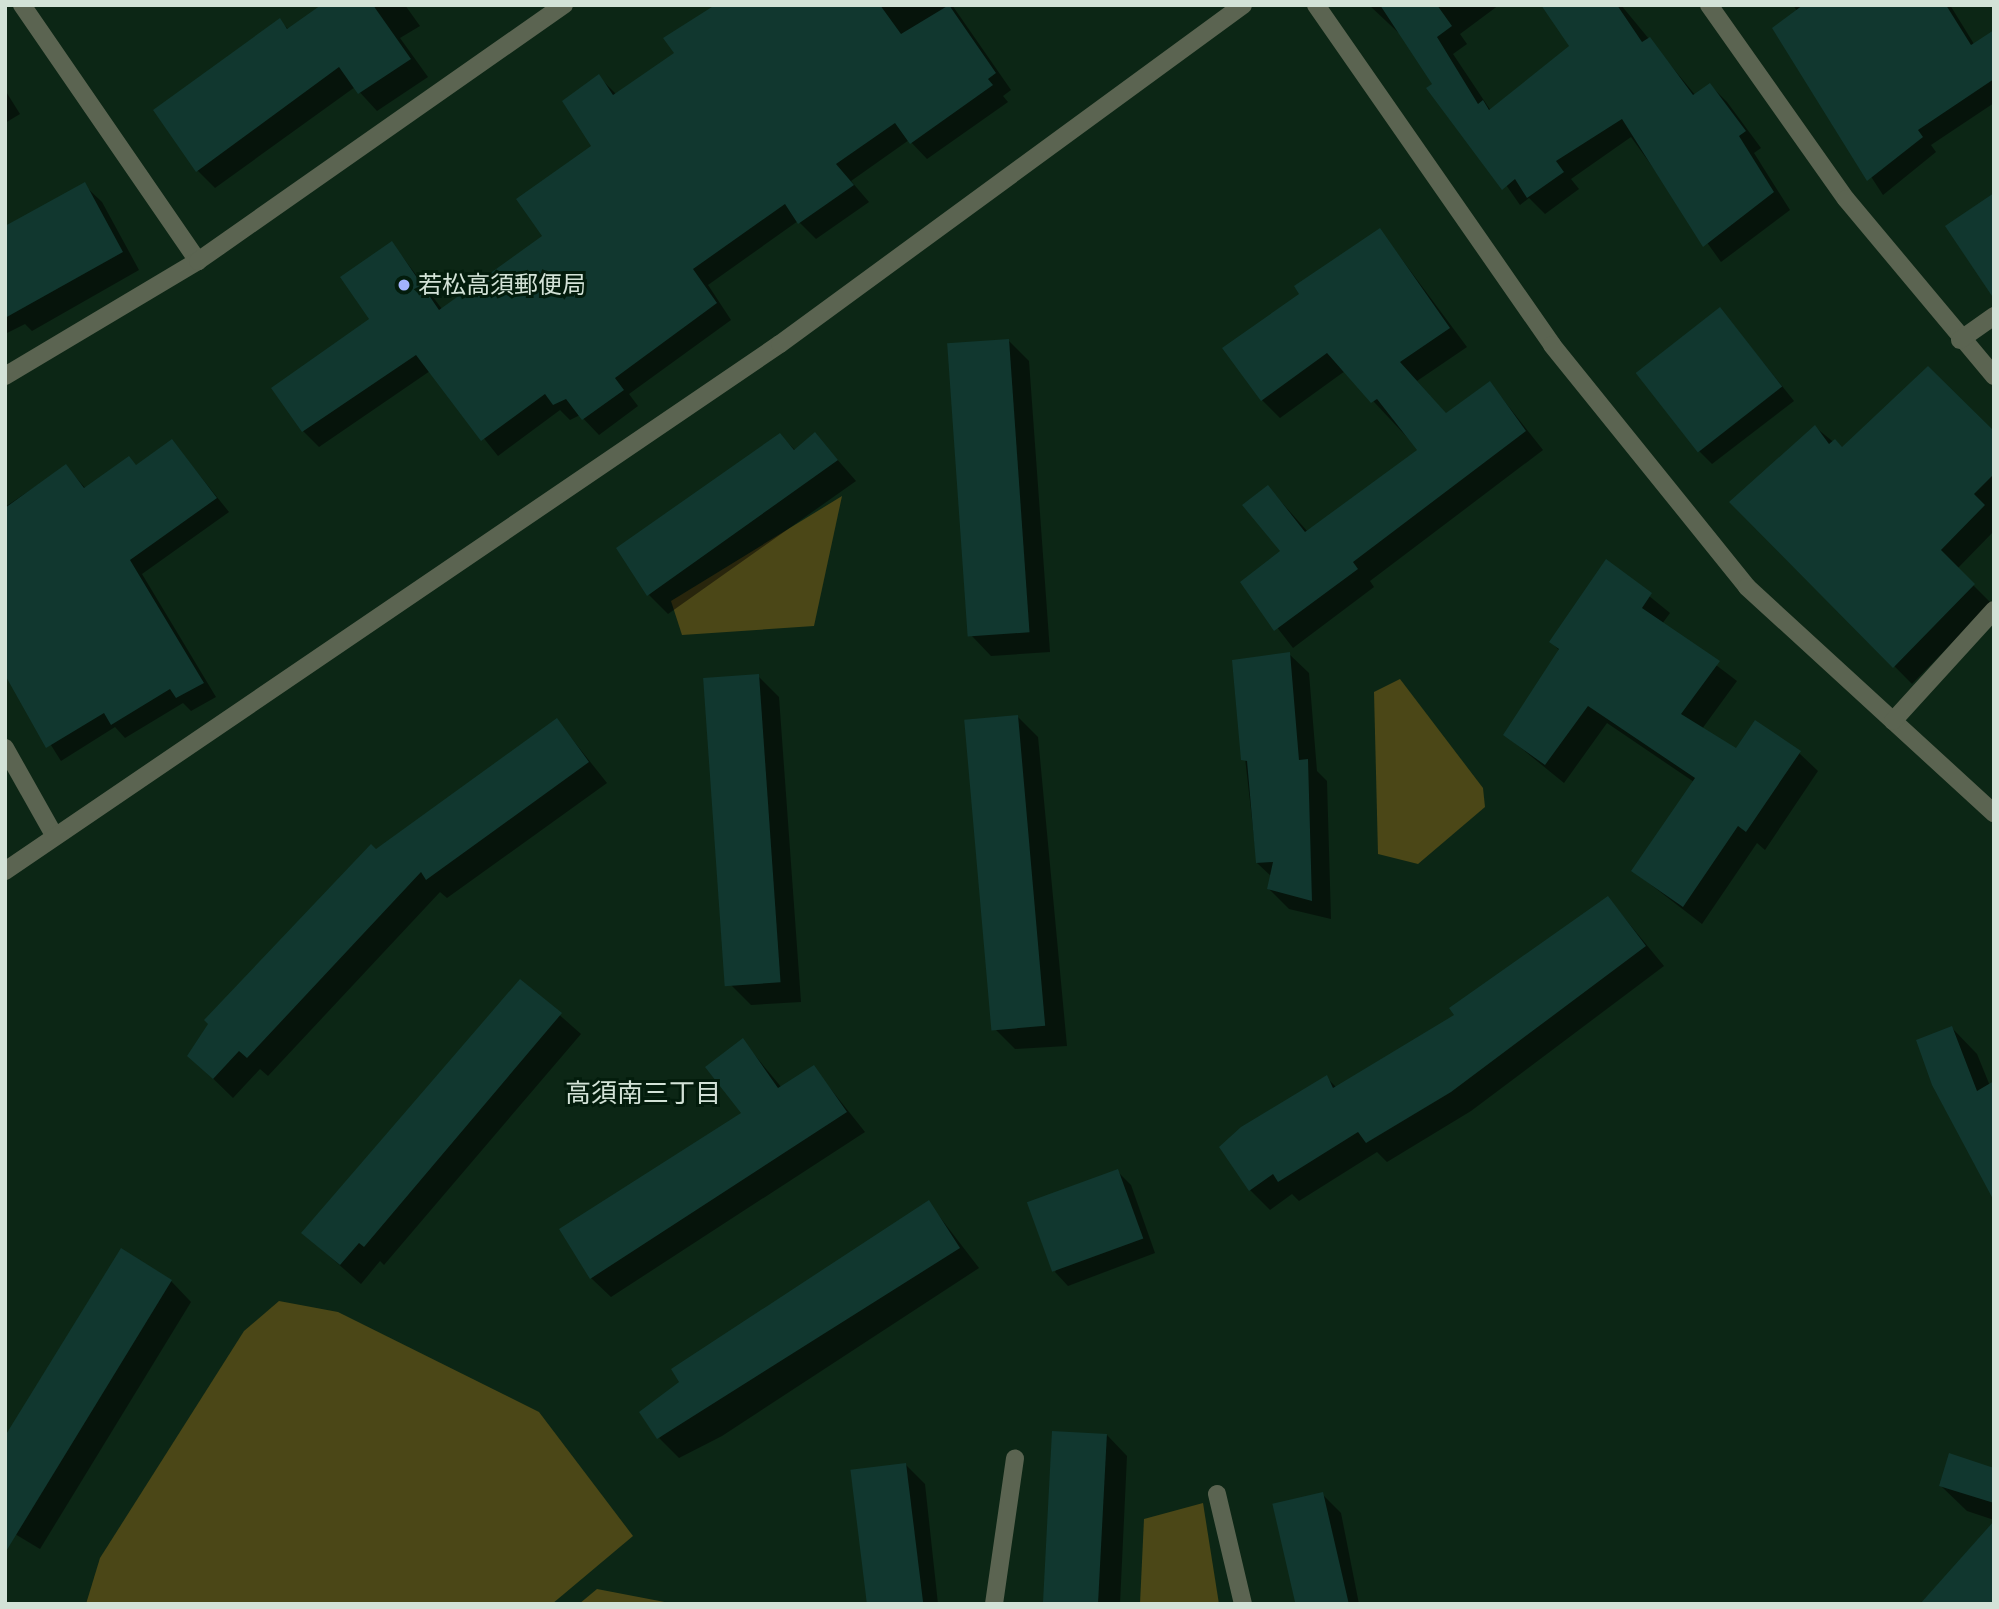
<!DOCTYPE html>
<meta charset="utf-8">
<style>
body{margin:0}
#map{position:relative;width:1999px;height:1609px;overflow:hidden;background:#0c2615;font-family:"PT Sans","Noto Sans JP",sans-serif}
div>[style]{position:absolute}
.green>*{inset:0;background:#4b4717}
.shadow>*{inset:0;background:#0007}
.building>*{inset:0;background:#11372f;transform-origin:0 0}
.minor>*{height:18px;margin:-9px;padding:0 9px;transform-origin:9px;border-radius:9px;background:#5b6451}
.tertiary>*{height:18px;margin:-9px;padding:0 9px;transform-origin:9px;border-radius:9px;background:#5b6451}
.dots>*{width:19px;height:19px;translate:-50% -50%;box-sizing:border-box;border:4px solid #031c0c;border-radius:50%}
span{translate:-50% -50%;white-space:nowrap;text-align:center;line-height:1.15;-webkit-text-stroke:6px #031c0c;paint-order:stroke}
.poi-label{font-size:24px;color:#d3e2d7}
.left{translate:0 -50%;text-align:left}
.neighbourhood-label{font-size:26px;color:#d3e2d7}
.frame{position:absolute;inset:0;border:7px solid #d3e2d7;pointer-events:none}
</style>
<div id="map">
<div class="green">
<i style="clip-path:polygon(842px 496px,814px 626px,682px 635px,671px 601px)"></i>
<i style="clip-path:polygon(1400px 679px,1483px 788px,1485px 807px,1418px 864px,1378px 854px,1374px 692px)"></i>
<i style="clip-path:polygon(279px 1301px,338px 1312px,539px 1412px,633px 1536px,552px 1604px,86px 1604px,100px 1558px,244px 1331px)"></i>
<i style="clip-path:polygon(1203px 1503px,1219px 1604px,1140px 1604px,1144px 1519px)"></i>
<i style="clip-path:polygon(597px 1589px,675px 1604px,579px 1604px)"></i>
</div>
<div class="shadow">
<i style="clip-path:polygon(324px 5px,405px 5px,420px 26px,400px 38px,428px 77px,377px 111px,355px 87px,215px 188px,197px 170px,280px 21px,289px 30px)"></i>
<i style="clip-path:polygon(717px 5px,952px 5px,1011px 90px,1003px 96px,1008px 102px,927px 159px,909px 140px,851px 181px,869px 202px,816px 239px,798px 221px,708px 285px,731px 320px,629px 394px,638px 406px,599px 435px,580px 415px,570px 420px,560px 410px,498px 456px,430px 371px,319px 447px,303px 431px,372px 320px,392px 243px,442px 309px,544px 236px,593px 146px,599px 77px,617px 95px,676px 53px)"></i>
<i style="clip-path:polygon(1369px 5px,1499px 5px,1460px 34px,1467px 44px,1453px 54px,1491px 111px,1572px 47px,1543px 5px,1621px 5px,1696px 96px,1710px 85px,1727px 102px,1761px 148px,1754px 153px,1790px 210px,1721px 262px,1631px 137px,1571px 179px,1579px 189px,1545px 214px,1529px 198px,1520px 205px,1403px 37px)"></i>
<i style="clip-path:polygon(1793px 5px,1950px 5px,1974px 44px,1994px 32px,1994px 103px,1931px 145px,1936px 152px,1883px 195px,1774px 28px,1797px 11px)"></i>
<i style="clip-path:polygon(5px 90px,20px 114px,5px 123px)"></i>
<i style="clip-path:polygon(84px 185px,102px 202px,139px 270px,32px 331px,25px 324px,5px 334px,5px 228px)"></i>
<i style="clip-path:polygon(1380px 230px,1467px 347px,1417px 381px,1447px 415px,1490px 383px,1543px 450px,1370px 581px,1374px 587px,1293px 648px,1242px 582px,1282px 551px,1268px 487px,1308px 532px,1420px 451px,1345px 371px,1280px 418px,1262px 400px,1302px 295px)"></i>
<i style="clip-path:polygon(1720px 309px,1794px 401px,1712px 464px,1699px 451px)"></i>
<i style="clip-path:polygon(1009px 341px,1029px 361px,1050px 652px,991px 656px,971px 635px)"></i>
<i style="clip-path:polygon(1815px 427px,1842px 449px,1994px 433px,1994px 531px,1957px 569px,1991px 603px,1912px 684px,1732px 502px)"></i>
<i style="clip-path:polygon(815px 434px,856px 481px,668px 614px,649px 595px,780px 435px,796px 451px)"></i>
<i style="clip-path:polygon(172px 441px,229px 512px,142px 574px,216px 697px,191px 711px,183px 703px,125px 738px,115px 727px,61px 761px,13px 685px,5px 655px,5px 507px,66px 466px,86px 489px,137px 467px)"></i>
<i style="clip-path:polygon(1606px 561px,1670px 613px,1662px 624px,1737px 681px,1702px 729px,1736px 751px,1799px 753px,1818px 771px,1765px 850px,1757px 843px,1702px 924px,1633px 871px,1694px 782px,1607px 723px,1564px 783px,1505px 735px,1560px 651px,1551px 642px)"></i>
<i style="clip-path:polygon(1289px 654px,1309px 673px,1317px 771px,1327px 781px,1331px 919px,1289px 909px,1269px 889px,1272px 877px,1257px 863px,1234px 661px)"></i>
<i style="clip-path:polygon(758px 676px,779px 697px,801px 1002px,751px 1005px,731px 985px)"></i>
<i style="clip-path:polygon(1018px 717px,1038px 737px,1067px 1046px,1015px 1049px,995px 1029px)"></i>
<i style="clip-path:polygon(557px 720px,607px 783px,447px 898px,440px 892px,268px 1076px,260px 1069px,233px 1098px,189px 1055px,376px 851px)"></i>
<i style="clip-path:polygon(1608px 898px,1664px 966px,1471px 1111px,1387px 1162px,1377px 1152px,1299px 1201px,1292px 1194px,1270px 1210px,1250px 1190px,1221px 1147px,1327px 1078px,1337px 1088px,1456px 1016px)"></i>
<i style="clip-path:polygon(521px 981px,581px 1034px,384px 1265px,380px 1261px,361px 1284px,303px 1233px)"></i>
<i style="clip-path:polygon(1952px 1028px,1977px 1054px,1990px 1086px,1994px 1198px)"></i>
<i style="clip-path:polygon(743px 1041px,782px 1088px,814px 1068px,865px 1132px,611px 1297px,591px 1278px,743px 1113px)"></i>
<i style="clip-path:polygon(1118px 1172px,1131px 1185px,1155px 1253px,1068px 1286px,1055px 1272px)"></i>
<i style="clip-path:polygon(929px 1203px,979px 1268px,722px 1436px,679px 1458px,659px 1438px)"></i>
<i style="clip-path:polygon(171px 1281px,191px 1302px,40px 1549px,5px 1528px)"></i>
<i style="clip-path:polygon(1107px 1435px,1127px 1456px,1120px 1604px,1046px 1604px)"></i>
<i style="clip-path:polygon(906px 1465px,925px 1484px,938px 1604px,868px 1604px)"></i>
<i style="clip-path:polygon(1994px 1470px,1994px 1520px,1967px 1511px,1941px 1486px)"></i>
<i style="clip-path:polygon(1322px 1494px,1341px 1513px,1359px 1604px,1296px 1604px)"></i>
</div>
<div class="building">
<i style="clip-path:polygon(321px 5px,373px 5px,411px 59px,358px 94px,339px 67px,196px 172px,153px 110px,280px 18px,287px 29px)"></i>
<i style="clip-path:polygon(715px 5px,880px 5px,901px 34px,949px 5px,996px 73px,988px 79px,993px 85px,910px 144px,895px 123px,836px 164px,854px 185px,798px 224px,785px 204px,693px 269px,717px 303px,615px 378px,624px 390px,582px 420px,566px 399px,553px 405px,545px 394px,481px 441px,416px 355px,302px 432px,271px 388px,369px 319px,340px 277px,392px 241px,439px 310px,542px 236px,516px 199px,591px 146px,562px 101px,599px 74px,613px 95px,674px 53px,663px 38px)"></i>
<i style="clip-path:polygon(1380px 5px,1437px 5px,1452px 26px,1437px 37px,1478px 104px,1483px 100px,1489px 110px,1569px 46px,1541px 5px,1617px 5px,1642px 42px,1650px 37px,1693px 95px,1710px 83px,1746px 131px,1739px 136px,1774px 192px,1703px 247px,1622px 119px,1556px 161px,1564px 172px,1527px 198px,1515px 179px,1502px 190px,1426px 88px,1432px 84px)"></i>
<i style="clip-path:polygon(1803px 5px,1946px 5px,1971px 45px,1994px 30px,1994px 79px,1918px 130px,1923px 137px,1867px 181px,1772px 28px)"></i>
<i style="clip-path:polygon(85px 182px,123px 252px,5px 318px,5px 226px)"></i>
<i style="clip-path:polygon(1994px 193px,1994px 299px,1945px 226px)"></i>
<i style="clip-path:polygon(1380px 228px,1450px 328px,1400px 362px,1446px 413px,1490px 381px,1526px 431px,1353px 562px,1358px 569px,1274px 631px,1240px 582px,1280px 551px,1242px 505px,1268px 485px,1305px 532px,1417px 450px,1377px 399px,1371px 403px,1327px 353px,1261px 401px,1222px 348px,1299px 294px,1294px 286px)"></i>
<i style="left:1720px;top:307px;width:101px;height:107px;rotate:52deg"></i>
<i style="left:1009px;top:339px;width:294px;height:62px;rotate:86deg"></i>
<i style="clip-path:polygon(1928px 366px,1994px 431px,1994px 474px,1974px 494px,1985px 505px,1941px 550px,1975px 584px,1893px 668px,1729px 502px,1815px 425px,1829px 444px,1835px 439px,1842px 447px)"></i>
<i style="clip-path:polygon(815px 432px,838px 460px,647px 596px,616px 548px,780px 433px,794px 450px)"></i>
<i style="clip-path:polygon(172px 439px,217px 498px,130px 560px,204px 683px,176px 698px,170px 689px,111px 725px,104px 713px,46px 748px,5px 675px,5px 508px,66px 464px,84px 488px,129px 456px,136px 465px)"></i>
<i style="clip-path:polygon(1606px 559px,1652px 593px,1642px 608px,1720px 661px,1681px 714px,1736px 748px,1755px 720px,1801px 751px,1746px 832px,1738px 826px,1683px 907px,1631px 871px,1695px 778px,1588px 706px,1545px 765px,1503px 735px,1559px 649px,1549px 642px)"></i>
<i style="clip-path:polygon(1290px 652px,1299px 760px,1308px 759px,1312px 901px,1267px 889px,1273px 862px,1256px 863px,1247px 761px,1241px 760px,1232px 660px)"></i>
<i style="left:759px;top:674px;width:309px;height:56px;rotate:86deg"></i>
<i style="left:1018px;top:715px;width:312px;height:54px;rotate:85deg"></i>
<i style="clip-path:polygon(557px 718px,589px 762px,426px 880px,421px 872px,247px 1058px,239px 1051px,213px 1079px,187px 1056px,208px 1024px,204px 1020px,371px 844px,376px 849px)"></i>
<i style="clip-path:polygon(1608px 896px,1646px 946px,1451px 1092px,1366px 1143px,1358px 1132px,1278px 1182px,1273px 1174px,1249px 1191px,1219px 1147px,1241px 1127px,1327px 1075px,1333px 1088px,1454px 1015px,1449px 1008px)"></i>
<i style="clip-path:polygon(520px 979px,562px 1013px,364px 1247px,359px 1243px,340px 1265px,301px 1233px)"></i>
<i style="clip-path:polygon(1952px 1026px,1977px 1091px,1994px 1081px,1994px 1201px,1932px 1085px,1916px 1040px)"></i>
<i style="clip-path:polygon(743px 1038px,778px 1088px,814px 1065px,847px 1112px,590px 1279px,559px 1229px,741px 1113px,705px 1067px)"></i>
<i style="left:1118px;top:1169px;width:74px;height:97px;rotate:70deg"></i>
<i style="clip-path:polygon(929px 1200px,960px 1248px,657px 1439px,639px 1412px,679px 1382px,671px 1369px)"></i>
<i style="clip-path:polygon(121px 1248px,172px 1280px,5px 1553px,5px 1436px)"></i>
<i style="left:1052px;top:1431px;width:55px;height:173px;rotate:3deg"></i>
<i style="clip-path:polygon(1949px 1453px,1994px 1468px,1994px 1503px,1939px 1486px)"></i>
<i style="left:906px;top:1463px;width:142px;height:56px;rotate:83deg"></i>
<i style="left:1323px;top:1492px;width:115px;height:52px;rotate:77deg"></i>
<i style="clip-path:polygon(1994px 1521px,1994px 1604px,1920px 1604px)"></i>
</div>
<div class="minor">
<i style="left:22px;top:5px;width:311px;rotate:55.5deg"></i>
<i style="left:1316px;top:5px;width:414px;rotate:55.2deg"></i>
<i style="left:1552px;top:345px;width:311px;rotate:51.1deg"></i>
<i style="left:1747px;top:587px;width:335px;rotate:42.5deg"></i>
<i style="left:1709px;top:5px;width:237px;rotate:54.8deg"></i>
<i style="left:1846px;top:199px;width:231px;rotate:50.1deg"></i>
<i style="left:1960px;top:340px;width:42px;rotate:-35.2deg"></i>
<i style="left:1893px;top:721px;width:150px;rotate:-47.7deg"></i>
<i style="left:5px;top:748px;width:100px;rotate:60.6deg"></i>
<i style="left:5px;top:871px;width:937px;rotate:-34.22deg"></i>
<i style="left:780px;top:344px;width:574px;rotate:-36.21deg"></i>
<i style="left:1217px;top:1494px;width:113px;rotate:76.7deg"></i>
<i style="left:994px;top:1604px;width:147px;rotate:-81.8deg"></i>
</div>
<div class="tertiary">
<i style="left:5px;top:376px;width:225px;rotate:-30.8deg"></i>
<i style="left:198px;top:261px;width:447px;rotate:-35deg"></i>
</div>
<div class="dots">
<i style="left:404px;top:285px;background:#a3b2fd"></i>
</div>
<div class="poi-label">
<span class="left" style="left:418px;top:285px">若松高須郵便局</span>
</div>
<div class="neighbourhood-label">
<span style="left:643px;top:1093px">高須南三丁目</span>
</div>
<div class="frame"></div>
</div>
